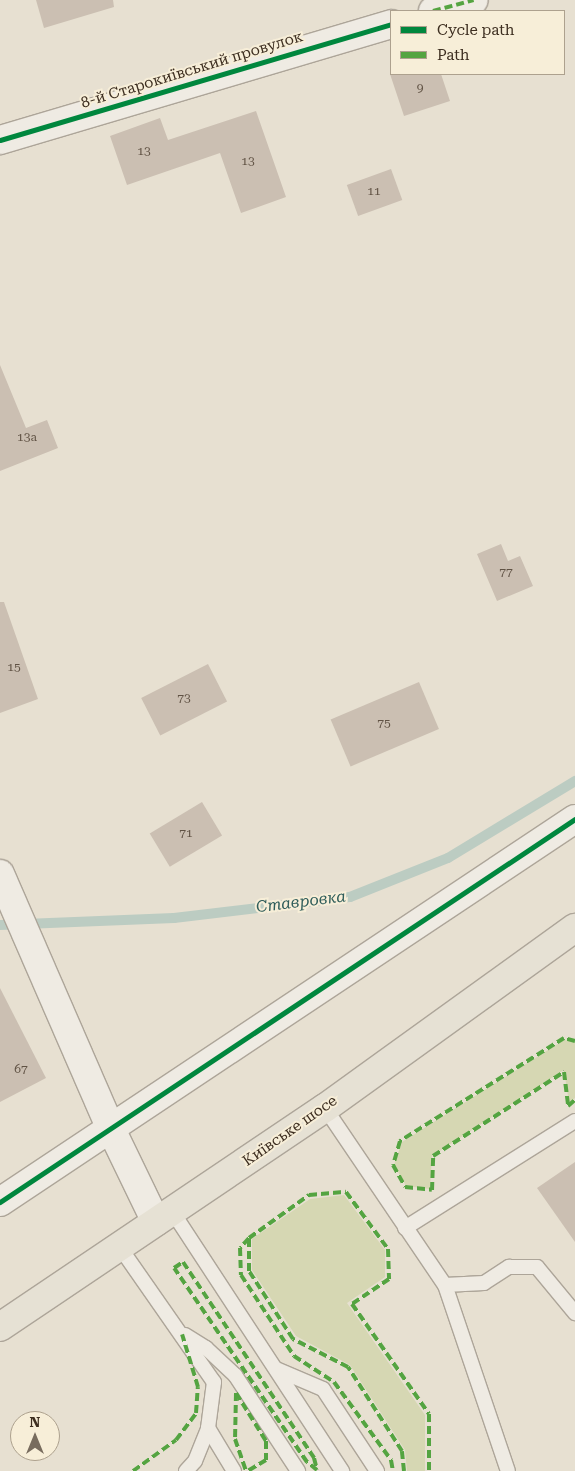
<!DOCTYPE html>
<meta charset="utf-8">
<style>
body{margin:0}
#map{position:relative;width:575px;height:1471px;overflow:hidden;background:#e7e0d1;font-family:"Roboto Serif",serif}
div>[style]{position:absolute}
.green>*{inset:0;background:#d6d7b3}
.stream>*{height:10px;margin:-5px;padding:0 5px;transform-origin:5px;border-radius:5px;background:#bcccc2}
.building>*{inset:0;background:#cbbfb2;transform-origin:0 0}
.roads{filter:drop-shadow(1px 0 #ada599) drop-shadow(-1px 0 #ada599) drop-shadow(0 1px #ada599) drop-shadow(0 -1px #ada599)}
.lane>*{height:14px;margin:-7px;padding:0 7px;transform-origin:7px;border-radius:7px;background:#efebe3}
.street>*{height:28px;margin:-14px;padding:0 14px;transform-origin:14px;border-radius:14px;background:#efebe3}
.primary>*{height:28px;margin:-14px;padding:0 14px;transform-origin:14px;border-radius:14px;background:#e6e1d4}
.quiet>*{height:4px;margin-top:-2px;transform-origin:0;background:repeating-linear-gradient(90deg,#54a441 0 8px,transparent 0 12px)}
.cycleway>*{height:5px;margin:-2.5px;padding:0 2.5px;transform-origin:2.5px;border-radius:2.5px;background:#00873e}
span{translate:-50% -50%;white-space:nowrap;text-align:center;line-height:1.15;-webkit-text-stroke:4px #f7eed8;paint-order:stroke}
.number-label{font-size:12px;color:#605244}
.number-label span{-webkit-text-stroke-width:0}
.street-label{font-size:15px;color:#3d2e20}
.water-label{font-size:16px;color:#2f5d5a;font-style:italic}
.legend{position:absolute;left:390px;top:10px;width:175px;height:65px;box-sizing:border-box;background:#f7eed8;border:1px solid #ada18e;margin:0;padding:6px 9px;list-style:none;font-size:15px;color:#3d2e20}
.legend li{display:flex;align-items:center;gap:10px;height:25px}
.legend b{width:25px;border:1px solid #ada18e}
.north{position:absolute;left:10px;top:1411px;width:50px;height:50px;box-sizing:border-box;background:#f7eed8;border:1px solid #ada18e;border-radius:50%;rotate:0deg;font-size:14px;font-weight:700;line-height:20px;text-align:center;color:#3d2e20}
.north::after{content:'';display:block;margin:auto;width:18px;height:22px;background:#786c5e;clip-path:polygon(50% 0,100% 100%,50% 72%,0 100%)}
</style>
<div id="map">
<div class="green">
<i style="clip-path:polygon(564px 1040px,575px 1042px,575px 1098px,569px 1103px,564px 1070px,432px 1156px,430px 1189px,406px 1186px,394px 1165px,402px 1142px)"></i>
<i style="clip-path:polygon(344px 1195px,385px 1250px,385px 1277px,347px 1303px,425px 1415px,425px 1471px,407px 1471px,405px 1450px,350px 1365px,296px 1336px,252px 1270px,252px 1239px,310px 1199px)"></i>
</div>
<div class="stream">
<i style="left:0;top:925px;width:174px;rotate:-2.3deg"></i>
<i style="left:174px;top:918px;width:177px;rotate:-6.8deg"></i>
<i style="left:350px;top:897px;width:105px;rotate:-21.7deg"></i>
<i style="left:448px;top:858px;width:149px;rotate:-31.2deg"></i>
</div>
<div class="building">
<i style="clip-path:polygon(36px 0,113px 0,114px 7px,44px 28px)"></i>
<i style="clip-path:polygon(390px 74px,441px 74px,450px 101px,404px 116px)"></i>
<i style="clip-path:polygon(256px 111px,286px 197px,241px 213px,220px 153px,127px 185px,110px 136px,160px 118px,168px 140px)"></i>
<i style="left:391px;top:169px;width:33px;height:47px;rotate:70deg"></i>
<i style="clip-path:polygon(0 365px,26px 428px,47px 420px,58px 448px,0 471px)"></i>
<i style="clip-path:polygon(501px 544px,508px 561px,520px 556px,533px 586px,497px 601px,477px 554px)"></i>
<i style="clip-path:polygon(0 602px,4px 602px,38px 699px,0 713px)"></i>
<i style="left:208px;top:664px;width:42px;height:75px;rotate:63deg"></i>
<i style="left:419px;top:682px;width:51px;height:96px;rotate:67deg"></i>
<i style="left:202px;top:802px;width:39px;height:61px;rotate:59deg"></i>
<i style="clip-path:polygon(0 988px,46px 1078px,0 1102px)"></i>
<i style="clip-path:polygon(575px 1162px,575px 1242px,537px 1188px)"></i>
</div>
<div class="roads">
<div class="lane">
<i style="left:325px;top:1108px;width:214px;rotate:55.9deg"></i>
<i style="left:445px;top:1285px;width:196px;rotate:71.3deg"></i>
<i style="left:172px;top:1211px;width:311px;rotate:56.8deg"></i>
<i style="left:405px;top:1228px;width:201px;rotate:-32.2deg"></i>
<i style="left:119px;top:1246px;width:166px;rotate:55.1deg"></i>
<i style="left:214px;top:1382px;width:46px;rotate:97.4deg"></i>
<i style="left:208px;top:1428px;width:50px;rotate:58.8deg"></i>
<i style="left:445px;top:1285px;width:39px;rotate:-3deg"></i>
<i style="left:484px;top:1283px;width:30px;rotate:-33deg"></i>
<i style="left:509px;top:1267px;width:28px"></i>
<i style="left:537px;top:1267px;width:60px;rotate:50.4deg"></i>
<i style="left:185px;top:1335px;width:25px;rotate:32deg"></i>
<i style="left:206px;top:1348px;width:40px;rotate:43deg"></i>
<i style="left:235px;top:1375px;width:115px;rotate:56.7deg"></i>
<i style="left:276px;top:1369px;width:51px;rotate:23.1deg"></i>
<i style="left:323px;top:1389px;width:98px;rotate:56.6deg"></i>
<i style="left:186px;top:1471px;width:13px;rotate:-48deg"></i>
<i style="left:195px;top:1461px;width:35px;rotate:-68deg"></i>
</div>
<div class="street">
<i style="left:433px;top:11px;width:42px;rotate:-15deg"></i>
<i style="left:0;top:140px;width:408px;rotate:-16.5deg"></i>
<i style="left:0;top:874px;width:278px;rotate:66.5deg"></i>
<i style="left:111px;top:1129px;width:103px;rotate:64.2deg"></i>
<i style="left:0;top:1202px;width:691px;rotate:-33.67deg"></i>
</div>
<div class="primary">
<i style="left:0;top:1327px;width:392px;rotate:-34deg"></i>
<i style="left:325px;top:1108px;width:308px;rotate:-35.8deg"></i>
</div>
</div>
<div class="quiet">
<i style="left:433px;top:11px;width:42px;rotate:-15deg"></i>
<i style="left:575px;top:1041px;width:11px;rotate:-165deg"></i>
<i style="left:564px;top:1038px;width:194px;rotate:147.9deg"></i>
<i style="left:400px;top:1141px;width:25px;rotate:106deg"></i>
<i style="left:393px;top:1165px;width:25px;rotate:61deg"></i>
<i style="left:405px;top:1187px;width:27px;rotate:6deg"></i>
<i style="left:432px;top:1190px;width:34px;rotate:-88deg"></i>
<i style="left:433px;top:1156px;width:156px;rotate:-32.7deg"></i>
<i style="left:564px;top:1072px;width:34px;rotate:83deg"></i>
<i style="left:568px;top:1106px;width:9px;rotate:-41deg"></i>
<i style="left:249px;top:1238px;width:13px;rotate:132deg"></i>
<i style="left:240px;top:1248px;width:27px;rotate:88deg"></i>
<i style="left:241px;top:1275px;width:97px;rotate:56.8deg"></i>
<i style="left:294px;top:1356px;width:48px;rotate:33deg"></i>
<i style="left:334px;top:1382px;width:97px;rotate:53.8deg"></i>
<i style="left:391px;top:1460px;width:11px;rotate:80deg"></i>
<i style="left:183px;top:1262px;width:236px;rotate:56.2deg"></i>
<i style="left:314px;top:1458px;width:12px;rotate:76deg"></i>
<i style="left:317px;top:1470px;width:13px;rotate:-141deg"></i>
<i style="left:307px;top:1462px;width:235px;rotate:-124.4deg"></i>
<i style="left:174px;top:1268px;width:11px;rotate:-34deg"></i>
<i style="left:236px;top:1393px;width:57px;rotate:58deg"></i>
<i style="left:266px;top:1441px;width:19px;rotate:90deg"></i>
<i style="left:266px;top:1460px;width:21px;rotate:149deg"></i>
<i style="left:236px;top:1393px;width:46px;rotate:91.2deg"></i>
<i style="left:235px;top:1439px;width:34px;rotate:71deg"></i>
<i style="left:133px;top:1471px;width:53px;rotate:-35.8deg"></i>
<i style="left:176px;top:1440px;width:34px;rotate:-53deg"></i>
<i style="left:196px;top:1413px;width:26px;rotate:-86deg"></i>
<i style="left:198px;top:1387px;width:55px;rotate:-106.8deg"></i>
<i style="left:404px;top:1471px;width:20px;rotate:-96deg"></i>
<i style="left:402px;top:1451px;width:100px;rotate:-122.7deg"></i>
<i style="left:348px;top:1367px;width:62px;rotate:-153deg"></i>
<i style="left:293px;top:1339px;width:81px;rotate:-122.9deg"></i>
<i style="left:249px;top:1271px;width:33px;rotate:-90deg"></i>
<i style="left:249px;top:1238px;width:74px;rotate:-35.6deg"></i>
<i style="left:309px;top:1195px;width:37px;rotate:-5deg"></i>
<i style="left:346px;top:1192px;width:71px;rotate:53.6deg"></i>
<i style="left:388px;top:1249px;width:30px;rotate:88deg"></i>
<i style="left:389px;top:1279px;width:45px;rotate:146deg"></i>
<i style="left:352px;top:1304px;width:134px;rotate:55deg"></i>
<i style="left:429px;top:1414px;width:57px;rotate:90deg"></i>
</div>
<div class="cycleway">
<i style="left:0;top:140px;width:408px;rotate:-16.5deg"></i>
<i style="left:0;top:1202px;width:691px;rotate:-33.67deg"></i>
</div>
<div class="number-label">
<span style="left:420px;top:89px">9</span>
<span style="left:144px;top:152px">13</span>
<span style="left:248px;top:162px">13</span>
<span style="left:374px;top:192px">11</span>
<span style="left:27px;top:438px">13а</span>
<span style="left:506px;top:573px">77</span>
<span style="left:14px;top:668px">15</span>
<span style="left:184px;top:699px">73</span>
<span style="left:384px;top:724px">75</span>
<span style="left:186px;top:834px">71</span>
<span style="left:21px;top:1070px">67</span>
</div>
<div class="street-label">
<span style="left:192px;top:70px;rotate:-17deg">8-й Старокиївський провулок</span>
<span style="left:290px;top:1131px;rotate:-35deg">Київське шосе</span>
</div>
<div class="water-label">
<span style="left:301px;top:902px;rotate:-7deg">Ставровка</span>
</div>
<ul class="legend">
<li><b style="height:6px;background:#00873e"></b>Cycle path</li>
<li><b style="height:6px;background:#54a441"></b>Path</li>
</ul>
<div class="north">N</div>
</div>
